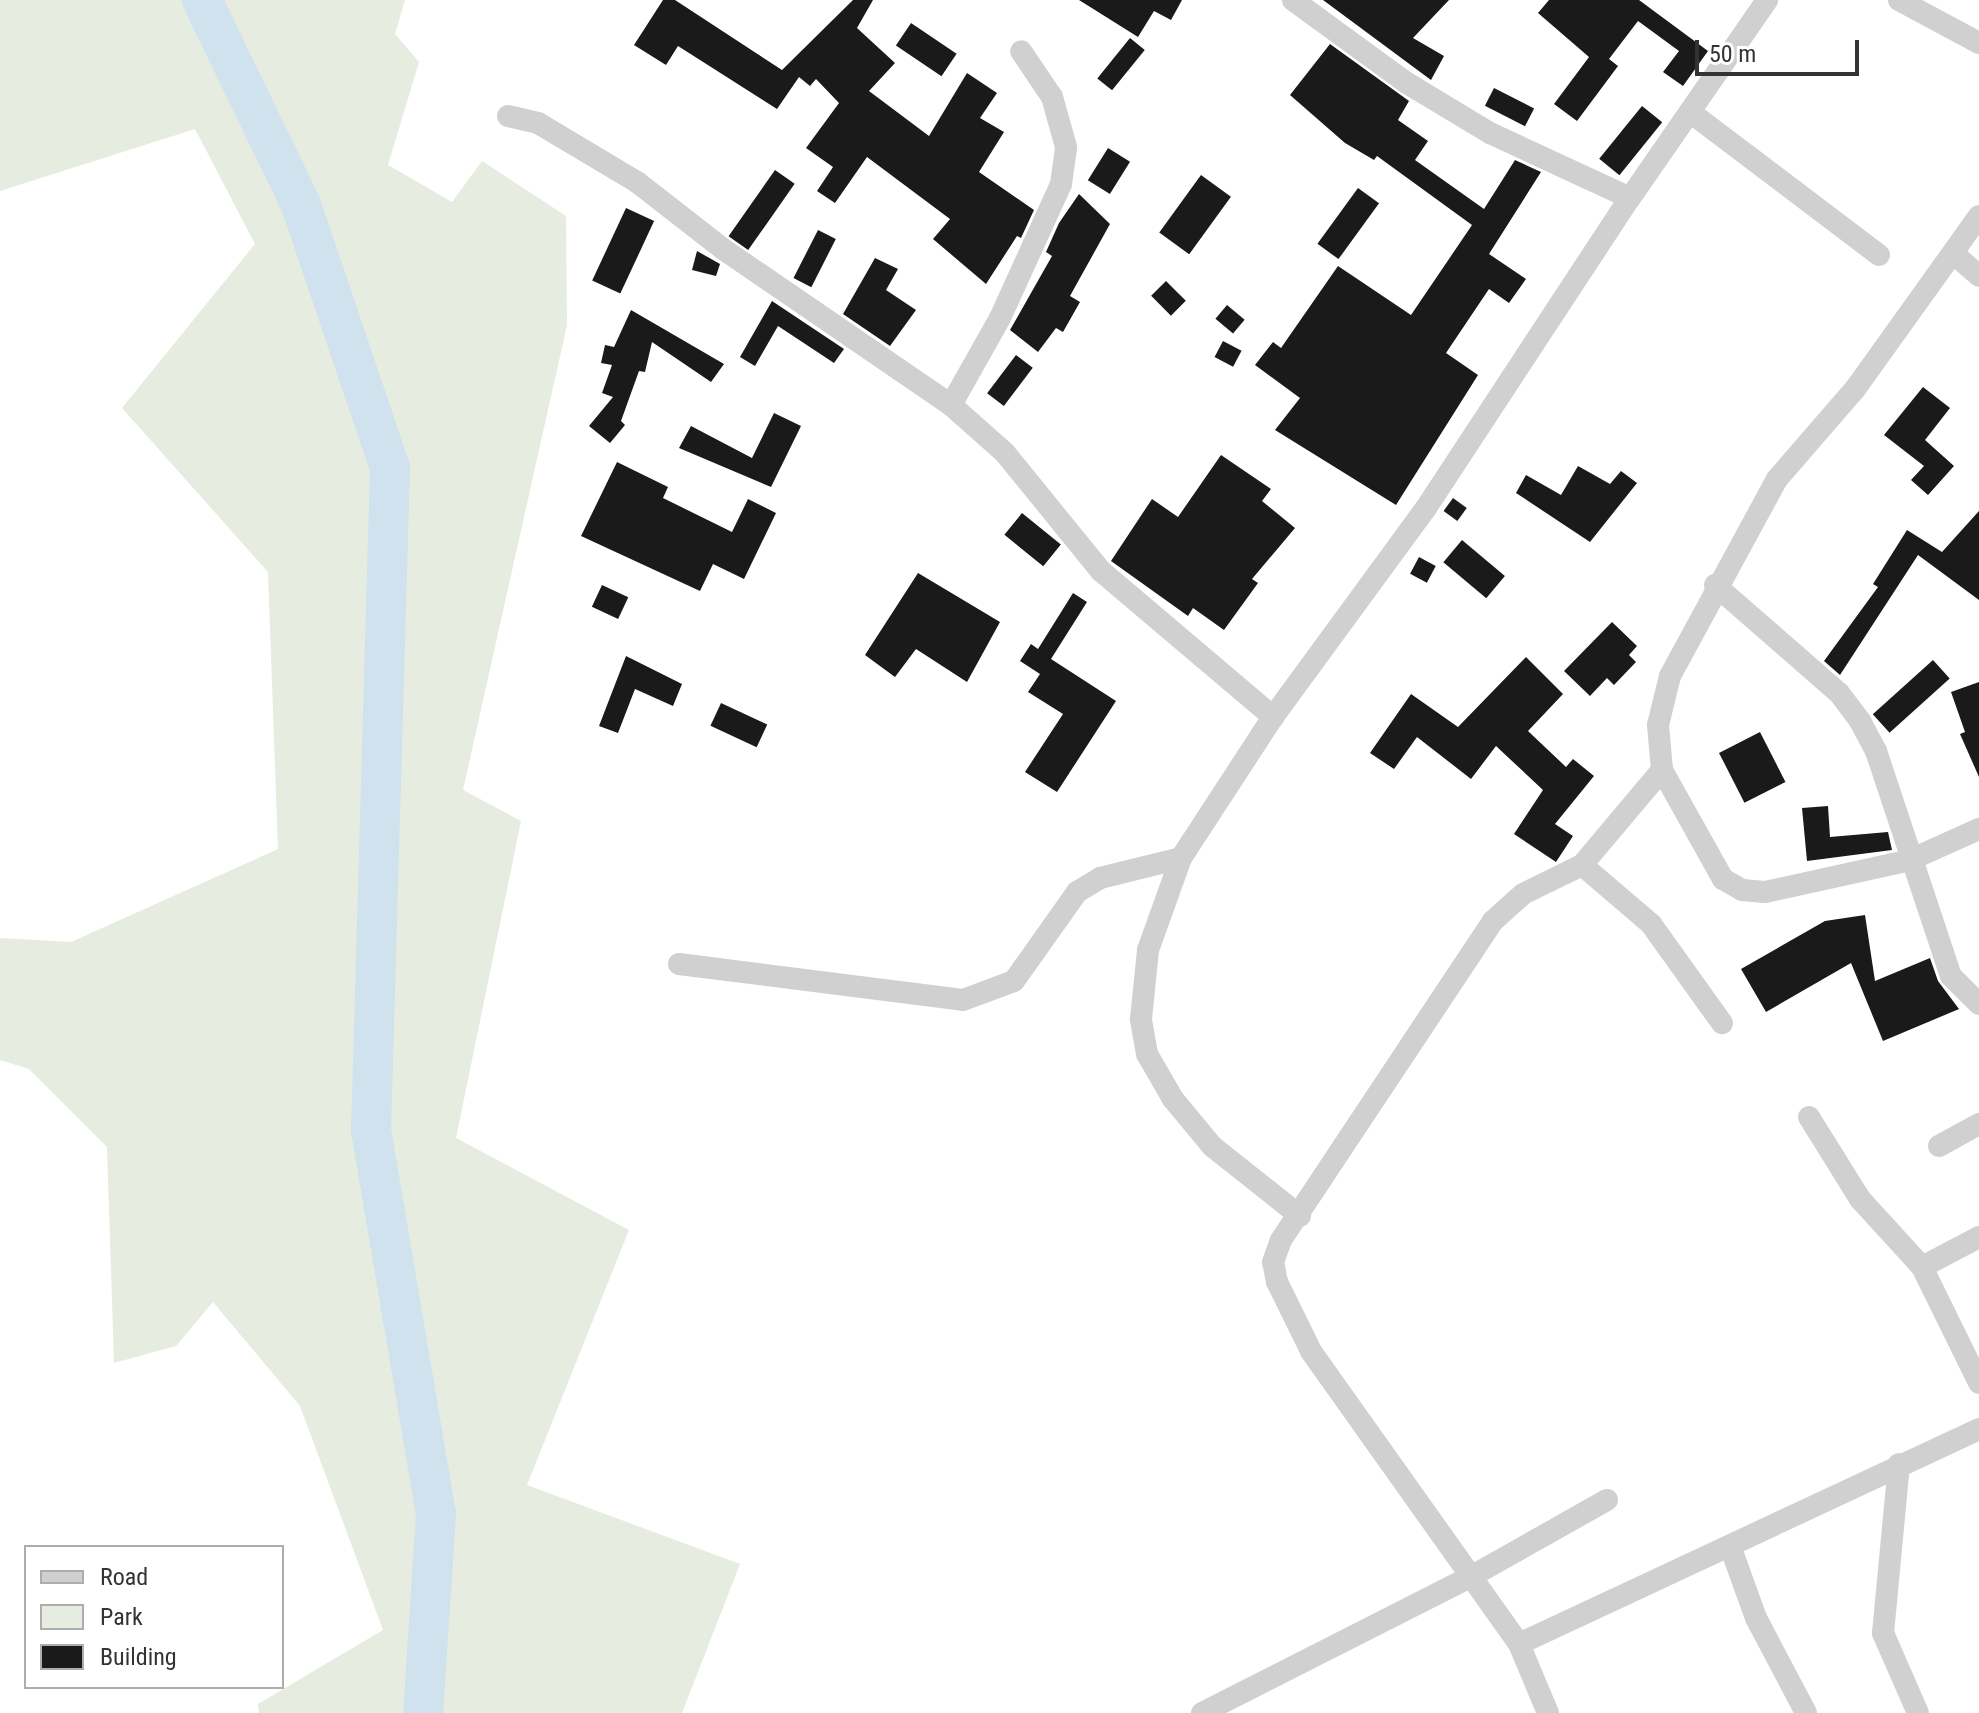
<!DOCTYPE html>
<style>
body{margin:0}
#map{position:relative;width:1979px;height:1713px;overflow:hidden;background:#fff;font-family:"Roboto Condensed",sans-serif}
div>[style]{position:absolute}
.green>*{inset:0;background:#e6ecdf}
.river>*{height:40px;margin:-20px;padding:0 20px;transform-origin:20px;border-radius:20px;background:#cfe2ee}
.building>*{inset:0;background:#1a1a1a;transform-origin:0 0}
.minor>*{height:22px;margin:-11px;padding:0 11px;transform-origin:11px;border-radius:11px;background:#d0d0d0}
span{translate:-50% -50%;white-space:nowrap;text-align:center;line-height:1.15;-webkit-text-stroke:8px #fff;paint-order:stroke}
.legend{position:absolute;left:24px;top:1545px;width:260px;height:144px;box-sizing:border-box;background:#fff;border:2px solid #adadad;margin:0;padding:10px 14px;list-style:none;font-size:24px;color:#333}
.legend li{display:flex;align-items:center;gap:16px;height:40px}
.legend b{width:40px;border:2px solid #adadad}
.scale{position:absolute;left:1695px;top:40px;width:164px;height:36px;box-sizing:border-box;border:4px solid #333;border-top:0;padding-left:10px;font-size:24px;line-height:28px;white-space:nowrap;color:#333;-webkit-text-stroke:6px #fff;paint-order:stroke}
</style>
<div id="map">
<div class="green">
<i style="clip-path:polygon(0 0,405px 0,395px 34px,419px 62px,388px 165px,452px 202px,482px 161px,566px 216px,567px 325px,463px 790px,521px 821px,456px 1138px,629px 1230px,527px 1485px,740px 1564px,682px 1713px,259px 1713px,258px 1704px,383px 1630px,300px 1406px,213px 1302px,176px 1346px,114px 1363px,107px 1147px,29px 1069px,0 1060px,0 938px,71px 942px,278px 849px,268px 572px,122px 408px,255px 244px,195px 129px,0 191px)"></i>
</div>
<div class="river">
<i style="left:202px;top:0;width:228px;rotate:64.2deg"></i>
<i style="left:301px;top:205px;width:278px;rotate:71.3deg"></i>
<i style="left:390px;top:468px;width:662px;rotate:91.64deg"></i>
<i style="left:371px;top:1130px;width:389px;rotate:80.4deg"></i>
<i style="left:436px;top:1514px;width:199px;rotate:93.7deg"></i>
</div>
<div class="building">
<i style="clip-path:polygon(663px 0,675px 0,782px 70px,853px 0,873px 0,857px 28px,895px 63px,869px 91px,929px 136px,967px 73px,997px 93px,980px 118px,1004px 132px,979px 172px,1034px 210px,1021px 238px,1017px 236px,986px 284px,933px 239px,950px 219px,867px 157px,835px 203px,817px 191px,833px 167px,806px 148px,839px 103px,816px 79px,810px 86px,799px 77px,777px 109px,678px 46px,666px 65px,634px 45px)"></i>
<i style="clip-path:polygon(1079px 0,1182px 0,1171px 20px,1154px 11px,1138px 37px)"></i>
<i style="clip-path:polygon(1323px 0,1449px 0,1413px 38px,1444px 56px,1431px 80px)"></i>
<i style="clip-path:polygon(1549px 0,1639px 0,1708px 51px,1683px 86px,1663px 72px,1679px 51px,1638px 21px,1609px 59px,1618px 66px,1577px 121px,1554px 104px,1589px 57px,1538px 13px)"></i>
<i style="left:911px;top:23px;width:55px;height:27px;rotate:34deg"></i>
<i style="left:1130px;top:38px;width:19px;height:52px;rotate:39deg"></i>
<i style="clip-path:polygon(1330px 44px,1409px 101px,1398px 120px,1428px 141px,1415px 160px,1484px 209px,1515px 160px,1541px 172px,1489px 254px,1526px 279px,1509px 303px,1489px 289px,1446px 353px,1478px 375px,1396px 505px,1275px 430px,1300px 398px,1255px 365px,1273px 342px,1281px 348px,1338px 266px,1411px 315px,1472px 225px,1377px 156px,1374px 160px,1345px 143px,1290px 95px)"></i>
<i style="left:1494px;top:88px;width:45px;height:20px;rotate:27deg"></i>
<i style="left:1642px;top:106px;width:26px;height:68px;rotate:39deg"></i>
<i style="left:1108px;top:148px;width:26px;height:38px;rotate:32deg"></i>
<i style="left:775px;top:170px;width:24px;height:81px;rotate:35deg"></i>
<i style="left:1201px;top:175px;width:37px;height:71px;rotate:36deg"></i>
<i style="left:1358px;top:188px;width:26px;height:69px;rotate:36deg"></i>
<i style="clip-path:polygon(1079px 194px,1110px 224px,1070px 296px,1080px 302px,1063px 332px,1056px 328px,1038px 352px,1010px 330px,1052px 256px,1046px 252px,1059px 223px)"></i>
<i style="left:626px;top:208px;width:31px;height:80px;rotate:25deg"></i>
<i style="left:818px;top:230px;width:20px;height:54px;rotate:27deg"></i>
<i style="clip-path:polygon(697px 251px,720px 264px,716px 276px,692px 270px)"></i>
<i style="clip-path:polygon(875px 258px,898px 269px,886px 290px,916px 310px,890px 346px,843px 314px)"></i>
<i style="left:1166px;top:281px;width:28px;height:21px;rotate:45deg"></i>
<i style="clip-path:polygon(772px 301px,844px 349px,834px 363px,778px 326px,755px 366px,740px 357px)"></i>
<i style="left:1227px;top:305px;width:23px;height:18px;rotate:40deg"></i>
<i style="clip-path:polygon(631px 310px,724px 364px,711px 382px,652px 342px,645px 372px,639px 371px,621px 421px,625px 425px,610px 443px,589px 426px,613px 397px,602px 393px,612px 365px,601px 363px,605px 345px,614px 347px)"></i>
<i style="left:1223px;top:341px;width:21px;height:18px;rotate:28deg"></i>
<i style="left:1016px;top:355px;width:21px;height:48px;rotate:37deg"></i>
<i style="clip-path:polygon(1923px 387px,1950px 408px,1925px 440px,1954px 466px,1928px 495px,1911px 480px,1924px 466px,1884px 435px)"></i>
<i style="clip-path:polygon(774px 413px,801px 426px,771px 487px,679px 448px,691px 426px,752px 458px)"></i>
<i style="clip-path:polygon(1221px 455px,1271px 489px,1262px 501px,1295px 528px,1252px 579px,1258px 583px,1224px 630px,1193px 608px,1188px 616px,1111px 561px,1152px 499px,1178px 517px)"></i>
<i style="clip-path:polygon(617px 462px,668px 487px,663px 498px,732px 532px,748px 499px,776px 513px,744px 579px,713px 564px,700px 591px,581px 536px)"></i>
<i style="clip-path:polygon(1578px 466px,1610px 484px,1621px 471px,1637px 483px,1590px 542px,1516px 493px,1526px 475px,1561px 495px)"></i>
<i style="left:1453px;top:498px;width:17px;height:16px;rotate:36deg"></i>
<i style="clip-path:polygon(1979px 511px,1979px 600px,1918px 555px,1840px 675px,1824px 661px,1878px 587px,1873px 584px,1907px 530px,1942px 552px)"></i>
<i style="left:1022px;top:513px;width:50px;height:28px;rotate:39deg"></i>
<i style="left:1462px;top:540px;width:56px;height:29px;rotate:40deg"></i>
<i style="left:1419px;top:557px;width:19px;height:19px;rotate:28deg"></i>
<i style="clip-path:polygon(918px 573px,1000px 622px,967px 682px,916px 649px,895px 677px,865px 655px)"></i>
<i style="left:602px;top:585px;width:29px;height:24px;rotate:25deg"></i>
<i style="clip-path:polygon(1073px 593px,1087px 602px,1051px 659px,1116px 701px,1057px 792px,1025px 772px,1063px 714px,1028px 692px,1040px 674px,1020px 661px,1031px 644px,1038px 649px)"></i>
<i style="clip-path:polygon(1612px 622px,1637px 646px,1629px 655px,1636px 662px,1614px 685px,1607px 678px,1590px 696px,1564px 671px)"></i>
<i style="clip-path:polygon(626px 656px,682px 684px,673px 706px,635px 689px,618px 733px,599px 726px)"></i>
<i style="clip-path:polygon(1526px 657px,1563px 694px,1528px 731px,1566px 767px,1573px 759px,1594px 776px,1555px 824px,1573px 836px,1556px 862px,1514px 834px,1543px 790px,1496px 746px,1471px 779px,1417px 737px,1394px 769px,1370px 753px,1411px 694px,1458px 727px)"></i>
<i style="left:1933px;top:660px;width:25px;height:81px;rotate:48deg"></i>
<i style="clip-path:polygon(1979px 682px,1979px 777px,1960px 734px,1965px 732px,1951px 692px)"></i>
<i style="left:721px;top:703px;width:51px;height:25px;rotate:25deg"></i>
<i style="left:1760px;top:732px;width:56px;height:46px;rotate:63deg"></i>
<i style="clip-path:polygon(1828px 806px,1830px 837px,1888px 832px,1892px 850px,1807px 861px,1802px 808px)"></i>
<i style="clip-path:polygon(1865px 915px,1875px 981px,1930px 958px,1938px 981px,1959px 1009px,1883px 1041px,1851px 963px,1766px 1012px,1741px 969px,1825px 921px)"></i>
</div>
<div class="minor">
<i style="left:1293px;top:0;width:141px;rotate:36.1deg"></i>
<i style="left:1407px;top:83px;width:97px;rotate:31.1deg"></i>
<i style="left:1490px;top:133px;width:154px;rotate:24.9deg"></i>
<i style="left:1899px;top:0;width:91px;rotate:28.3deg"></i>
<i style="left:1690px;top:112px;width:237px;rotate:37.1deg"></i>
<i style="left:508px;top:116px;width:31px;rotate:13deg"></i>
<i style="left:538px;top:123px;width:115px;rotate:30.8deg"></i>
<i style="left:637px;top:182px;width:109px;rotate:37.9deg"></i>
<i style="left:723px;top:249px;width:276px;rotate:34.4deg"></i>
<i style="left:951px;top:405px;width:72px;rotate:41.6deg"></i>
<i style="left:1005px;top:453px;width:152px;rotate:50.9deg"></i>
<i style="left:1101px;top:571px;width:226px;rotate:40.3deg"></i>
<i style="left:1979px;top:216px;width:213px;rotate:125.6deg"></i>
<i style="left:1855px;top:389px;width:119px;rotate:130.9deg"></i>
<i style="left:1777px;top:479px;width:224px;rotate:118.5deg"></i>
<i style="left:1670px;top:676px;width:50px;rotate:103.8deg"></i>
<i style="left:1658px;top:725px;width:45px;rotate:84.9deg"></i>
<i style="left:1662px;top:770px;width:125px;rotate:60.8deg"></i>
<i style="left:1723px;top:879px;width:22px;rotate:30deg"></i>
<i style="left:1742px;top:890px;width:23px;rotate:5deg"></i>
<i style="left:1765px;top:892px;width:148px;rotate:-12.4deg"></i>
<i style="left:1910px;top:860px;width:76px;rotate:-24.2deg"></i>
<i style="left:1954px;top:254px;width:33px;rotate:41deg"></i>
<i style="left:951px;top:405px;width:100px;rotate:-60.6deg"></i>
<i style="left:1000px;top:318px;width:147px;rotate:-65.5deg"></i>
<i style="left:1061px;top:184px;width:37px;rotate:-82deg"></i>
<i style="left:1066px;top:147px;width:52px;rotate:-105.6deg"></i>
<i style="left:1052px;top:97px;width:55px;rotate:-124deg"></i>
<i style="left:1715px;top:585px;width:164px;rotate:41.1deg"></i>
<i style="left:1839px;top:693px;width:35px;rotate:53deg"></i>
<i style="left:1860px;top:721px;width:34px;rotate:62deg"></i>
<i style="left:1876px;top:751px;width:237px;rotate:71.6deg"></i>
<i style="left:1951px;top:976px;width:40px;rotate:45deg"></i>
<i style="left:1582px;top:865px;width:91px;rotate:40.5deg"></i>
<i style="left:1651px;top:924px;width:122px;rotate:54.4deg"></i>
<i style="left:679px;top:964px;width:286px;rotate:7.2deg"></i>
<i style="left:963px;top:1000px;width:54px;rotate:-20.4deg"></i>
<i style="left:1014px;top:981px;width:109px;rotate:-54.7deg"></i>
<i style="left:1077px;top:892px;width:27px;rotate:-31deg"></i>
<i style="left:1100px;top:878px;width:83px;rotate:-13.9deg"></i>
<i style="left:1809px;top:1117px;width:97px;rotate:58.1deg"></i>
<i style="left:1860px;top:1199px;width:92px;rotate:47.6deg"></i>
<i style="left:1922px;top:1267px;width:129px;rotate:63.8deg"></i>
<i style="left:1939px;top:1146px;width:46px;rotate:-28.8deg"></i>
<i style="left:1300px;top:1216px;width:112px;rotate:-141.5deg"></i>
<i style="left:1212px;top:1146px;width:61px;rotate:-129.7deg"></i>
<i style="left:1173px;top:1099px;width:52px;rotate:-120deg"></i>
<i style="left:1147px;top:1054px;width:36px;rotate:-100deg"></i>
<i style="left:1141px;top:1019px;width:69px;rotate:-84.2deg"></i>
<i style="left:1148px;top:950px;width:98px;rotate:-70.3deg"></i>
<i style="left:1181px;top:858px;width:168px;rotate:-56.9deg"></i>
<i style="left:1273px;top:717px;width:259px;rotate:-53.8deg"></i>
<i style="left:1426px;top:508px;width:371px;rotate:-56.7deg"></i>
<i style="left:1630px;top:198px;width:241px;rotate:-55.3deg"></i>
<i style="left:1922px;top:1267px;width:64px;rotate:-27.8deg"></i>
<i style="left:1899px;top:1464px;width:170px;rotate:95.4deg"></i>
<i style="left:1883px;top:1633px;width:87px;rotate:66.4deg"></i>
<i style="left:1730px;top:1546px;width:77px;rotate:70.1deg"></i>
<i style="left:1756px;top:1618px;width:107px;rotate:62.2deg"></i>
<i style="left:1519px;top:1644px;width:508px;rotate:-25.05deg"></i>
<i style="left:1202px;top:1713px;width:303px;rotate:-26.9deg"></i>
<i style="left:1472px;top:1576px;width:155px;rotate:-29.4deg"></i>
<i style="left:1548px;top:1713px;width:75px;rotate:-112.8deg"></i>
<i style="left:1519px;top:1644px;width:359px;rotate:-125.4deg"></i>
<i style="left:1311px;top:1351px;width:77px;rotate:-116.2deg"></i>
<i style="left:1277px;top:1282px;width:20px;rotate:-101deg"></i>
<i style="left:1273px;top:1262px;width:23px;rotate:-70deg"></i>
<i style="left:1281px;top:1240px;width:383px;rotate:-56.4deg"></i>
<i style="left:1493px;top:921px;width:40px;rotate:-42deg"></i>
<i style="left:1523px;top:894px;width:66px;rotate:-26.2deg"></i>
<i style="left:1582px;top:865px;width:124px;rotate:-49.9deg"></i>
</div>
<ul class="legend">
<li><b style="height:10px;background:#d0d0d0"></b>Road</li>
<li><b style="height:22px;background:#e6ecdf"></b>Park</li>
<li><b style="height:22px;background:#1a1a1a"></b>Building</li>
</ul>
<div class="scale">50 m</div>
</div>
